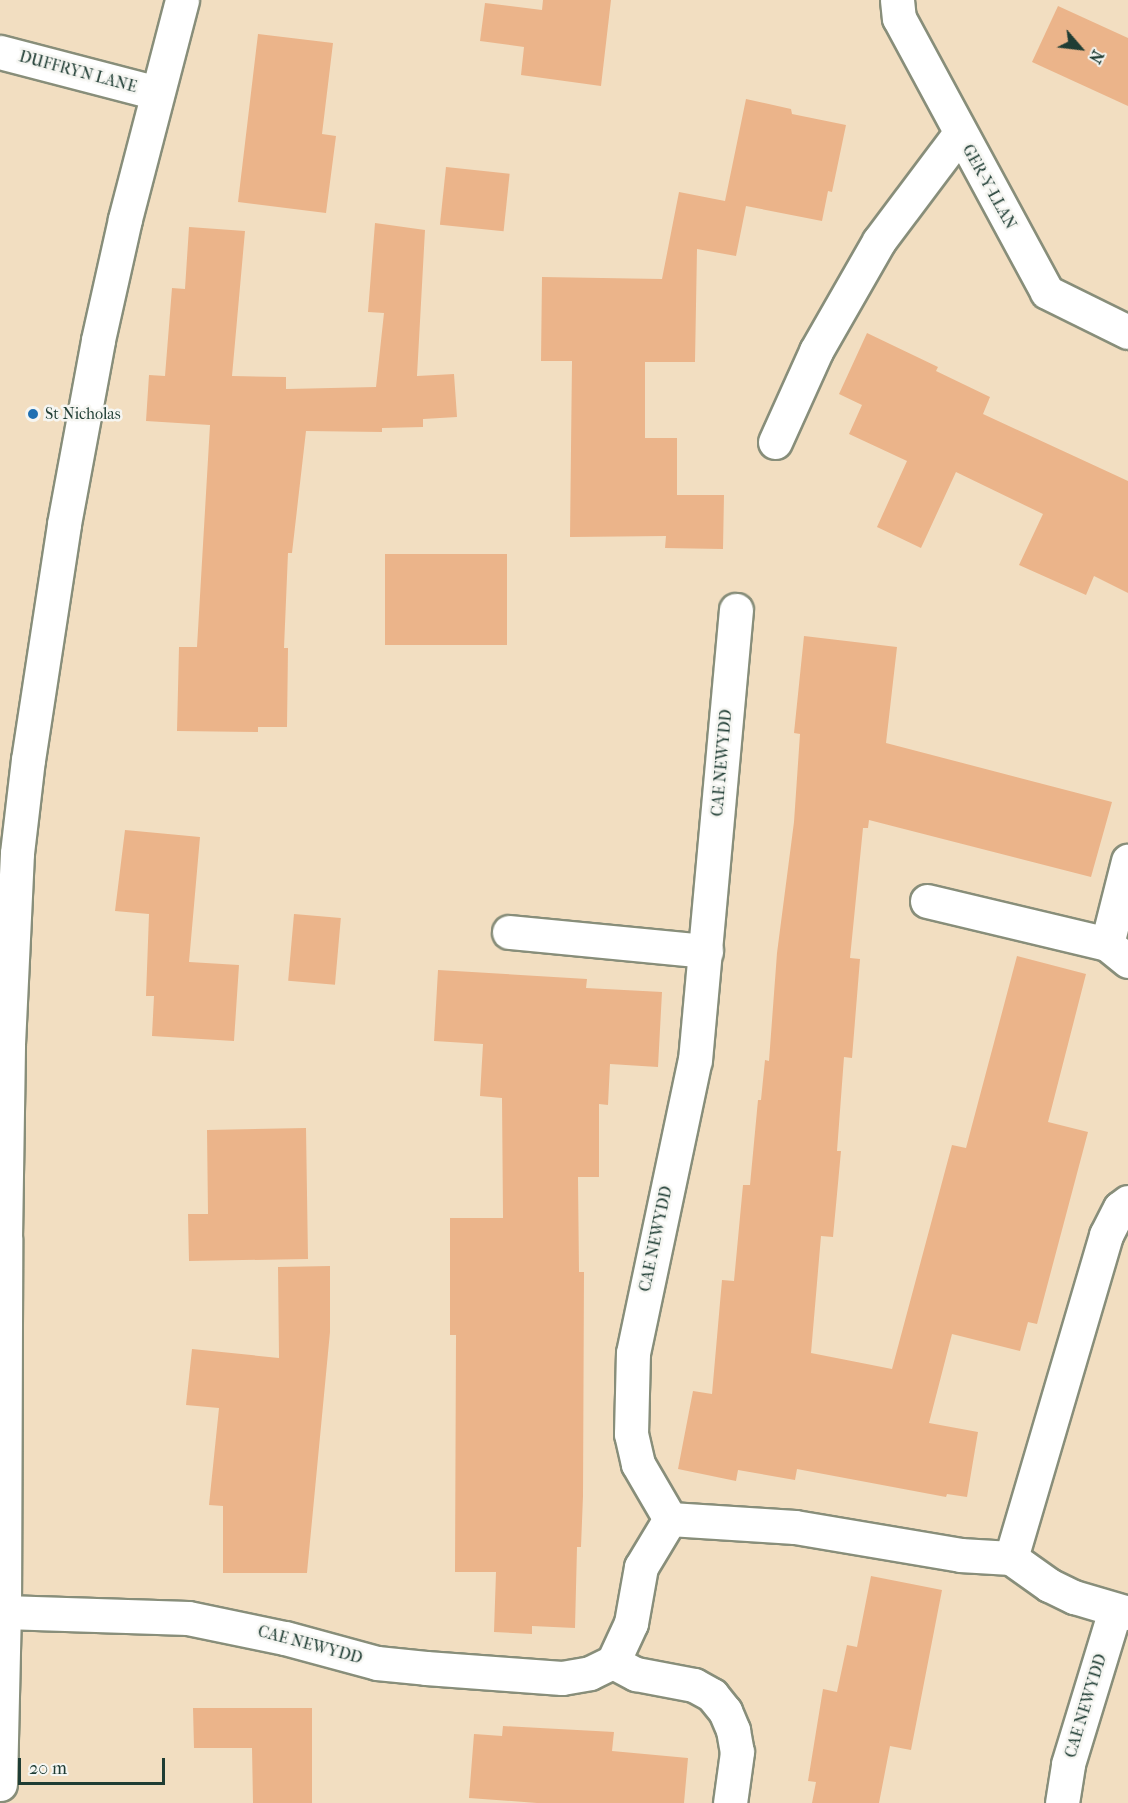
<!DOCTYPE html>
<style>
body{margin:0}
#map{position:relative;width:1128px;height:1803px;overflow:hidden;background:#f2dec1;font-family:"IM FELL French Canon",serif}
div>[style]{position:absolute}
.building>*{inset:0;background:#ebb48a;transform-origin:0 0}
.roads{filter:drop-shadow(2px 0 #888e7a) drop-shadow(-2px 0 #888e7a) drop-shadow(0 2px #888e7a) drop-shadow(0 -2px #888e7a)}
.minor>*{height:33px;margin:-16.5px;padding:0 16.5px;transform-origin:16.5px;border-radius:16.5px;background:#fff}
.major>*{height:33px;margin:-16.5px;padding:0 16.5px;transform-origin:16.5px;border-radius:16.5px;background:#fff}
.dots>*{width:16px;height:16px;translate:-50% -50%;box-sizing:border-box;border:3px solid #f6f6f2;border-radius:50%}
span{translate:-50% -50%;white-space:nowrap;text-align:center;line-height:1.15;-webkit-text-stroke:5px #f6f6f2;paint-order:stroke}
.street-label{font-size:16px;color:#1f3d34}
.poi-label{font-size:16px;color:#1f3d34}
.left{translate:0 -50%;text-align:left}
.north{position:absolute;left:1050px;top:18px;width:60px;height:60px;-webkit-text-stroke:4px #f6f6f2;paint-order:stroke;rotate:118deg;font-size:16px;font-weight:700;line-height:24px;text-align:center;color:#1f3d34}
.north::after{content:'';display:block;margin:auto;width:21px;height:27px;background:#1f3d34;clip-path:polygon(50% 0,100% 100%,50% 72%,0 100%)}
.scale{position:absolute;left:18px;top:1758px;width:147px;height:27px;box-sizing:border-box;border:3px solid #1f3d34;border-top:0;padding-left:8px;font-size:18px;line-height:21px;white-space:nowrap;color:#1f3d34;-webkit-text-stroke:4px #f6f6f2;paint-order:stroke}
</style>
<div id="map">
<div class="building">
<i style="clip-path:polygon(543px 0,611px 0,601px 86px,521px 75px,524px 47px,480px 41px,485px 3px,542px 10px)"></i>
<i style="clip-path:polygon(1058px 6px,1128px 38px,1128px 106px,1032px 62px)"></i>
<i style="clip-path:polygon(258px 34px,333px 43px,322px 134px,336px 136px,326px 213px,238px 202px)"></i>
<i style="clip-path:polygon(746px 99px,791px 109px,792px 114px,846px 125px,832px 192px,828px 191px,822px 221px,746px 206px,736px 256px,697px 249px,695px 362px,645px 362px,645px 438px,677px 438px,677px 495px,724px 495px,723px 549px,665px 548px,666px 536px,570px 537px,572px 361px,541px 361px,542px 277px,662px 279px,679px 192px,725px 201px)"></i>
<i style="left:446px;top:167px;width:64px;height:58px;rotate:6deg"></i>
<i style="clip-path:polygon(375px 223px,425px 230px,417px 376px,454px 374px,457px 417px,423px 419px,423px 427px,382px 428px,382px 432px,306px 431px,292px 553px,288px 553px,284px 648px,288px 648px,287px 727px,258px 727px,258px 732px,177px 731px,179px 647px,197px 647px,210px 425px,146px 421px,149px 375px,165px 376px,172px 288px,185px 289px,189px 227px,245px 231px,232px 376px,286px 377px,286px 389px,376px 387px,384px 313px,368px 312px)"></i>
<i style="clip-path:polygon(867px 333px,938px 367px,936px 371px,990px 397px,983px 414px,1128px 481px,1128px 593px,1094px 576px,1086px 595px,1019px 565px,1043px 514px,956px 472px,921px 548px,877px 527px,907px 461px,849px 434px,862px 405px,839px 394px)"></i>
<i style="left:385px;top:554px;width:122px;height:91px"></i>
<i style="clip-path:polygon(804px 636px,897px 647px,886px 743px,1112px 802px,1091px 877px,869px 820px,868px 828px,863px 828px,850px 958px,860px 959px,852px 1058px,844px 1057px,837px 1151px,841px 1151px,833px 1237px,821px 1236px,811px 1353px,892px 1369px,952px 1145px,966px 1148px,1017px 956px,1086px 974px,1048px 1122px,1088px 1132px,1037px 1324px,1028px 1322px,1020px 1351px,952px 1334px,929px 1423px,978px 1432px,967px 1497px,947px 1494px,946px 1497px,797px 1469px,795px 1480px,738px 1470px,736px 1481px,678px 1469px,693px 1391px,712px 1394px,722px 1280px,734px 1281px,743px 1185px,750px 1185px,758px 1100px,761px 1100px,765px 1060px,769px 1061px,777px 953px,794px 822px,800px 734px,794px 733px)"></i>
<i style="clip-path:polygon(125px 830px,200px 837px,189px 962px,239px 965px,234px 1041px,152px 1036px,154px 996px,146px 996px,149px 914px,115px 911px)"></i>
<i style="left:294px;top:914px;width:47px;height:67px;rotate:5deg"></i>
<i style="clip-path:polygon(438px 970px,587px 979px,586px 988px,662px 992px,658px 1067px,610px 1064px,608px 1105px,599px 1104px,599px 1177px,578px 1177px,579px 1272px,584px 1272px,583px 1496px,581px 1547px,577px 1547px,575px 1628px,532px 1626px,532px 1634px,494px 1632px,496px 1572px,455px 1572px,456px 1335px,450px 1335px,450px 1218px,503px 1218px,502px 1098px,480px 1096px,483px 1044px,434px 1041px)"></i>
<i style="clip-path:polygon(306px 1128px,308px 1259px,189px 1261px,188px 1214px,208px 1214px,207px 1130px)"></i>
<i style="clip-path:polygon(330px 1266px,330px 1332px,307px 1573px,223px 1573px,223px 1506px,209px 1505px,219px 1408px,186px 1405px,192px 1349px,279px 1358px,278px 1267px)"></i>
<i style="clip-path:polygon(871px 1576px,942px 1590px,911px 1750px,890px 1746px,879px 1803px,812px 1803px,816px 1782px,808px 1781px,823px 1689px,837px 1692px,847px 1645px,857px 1647px)"></i>
<i style="clip-path:polygon(193px 1708px,312px 1708px,312px 1803px,253px 1803px,252px 1748px,194px 1748px)"></i>
<i style="clip-path:polygon(503px 1726px,614px 1732px,612px 1751px,688px 1758px,684px 1803px,537px 1803px,469px 1798px,474px 1734px,502px 1736px)"></i>
</div>
<div class="roads">
<div class="minor">
<i style="left:897px;top:0;width:18px;rotate:84deg"></i>
<i style="left:899px;top:18px;width:311px;rotate:61.6deg"></i>
<i style="left:1047px;top:292px;width:90px;rotate:26.3deg"></i>
<i style="left:0;top:52px;width:162px;rotate:14.6deg"></i>
<i style="left:775px;top:442px;width:100px;rotate:-65.7deg"></i>
<i style="left:816px;top:351px;width:127px;rotate:-60.2deg"></i>
<i style="left:879px;top:241px;width:135px;rotate:-53.1deg"></i>
<i style="left:927px;top:901px;width:185px;rotate:13.4deg"></i>
<i style="left:1107px;top:944px;width:27px;rotate:39deg"></i>
<i style="left:509px;top:932px;width:198px;rotate:5.5deg"></i>
<i style="left:1107px;top:944px;width:86px;rotate:-75.8deg"></i>
<i style="left:670px;top:1519px;width:125px;rotate:3.7deg"></i>
<i style="left:795px;top:1527px;width:167px;rotate:9.6deg"></i>
<i style="left:960px;top:1555px;width:51px;rotate:3.4deg"></i>
<i style="left:1011px;top:1558px;width:47px;rotate:35.4deg"></i>
<i style="left:1049px;top:1585px;width:28px;rotate:26deg"></i>
<i style="left:1074px;top:1597px;width:56px;rotate:16.5deg"></i>
<i style="left:1011px;top:1558px;width:337px;rotate:-73.6deg"></i>
<i style="left:1106px;top:1235px;width:30px;rotate:-63deg"></i>
<i style="left:1120px;top:1208px;width:10px;rotate:-37deg"></i>
<i style="left:4px;top:1612px;width:184px;rotate:1.9deg"></i>
<i style="left:188px;top:1618px;width:99px;rotate:11.7deg"></i>
<i style="left:285px;top:1638px;width:95px;rotate:15.2deg"></i>
<i style="left:377px;top:1663px;width:49px;rotate:5.8deg"></i>
<i style="left:426px;top:1668px;width:136px;rotate:4.2deg"></i>
<i style="left:562px;top:1678px;width:28px;rotate:-10deg"></i>
<i style="left:590px;top:1673px;width:25px;rotate:-26deg"></i>
<i style="left:613px;top:1662px;width:26px;rotate:28deg"></i>
<i style="left:636px;top:1674px;width:59px;rotate:10.7deg"></i>
<i style="left:694px;top:1685px;width:21px;rotate:29deg"></i>
<i style="left:712px;top:1695px;width:21px;rotate:51deg"></i>
<i style="left:725px;top:1711px;width:21px;rotate:67deg"></i>
<i style="left:733px;top:1730px;width:22px;rotate:80deg"></i>
<i style="left:737px;top:1752px;width:51px;rotate:97.8deg"></i>
<i style="left:613px;top:1662px;width:43px;rotate:-65.2deg"></i>
<i style="left:631px;top:1623px;width:57px;rotate:-79.9deg"></i>
<i style="left:641px;top:1567px;width:56px;rotate:-58.9deg"></i>
<i style="left:670px;top:1519px;width:64px;rotate:-120.2deg"></i>
<i style="left:638px;top:1464px;width:31px;rotate:-103deg"></i>
<i style="left:631px;top:1434px;width:81px;rotate:-88.6deg"></i>
<i style="left:633px;top:1353px;width:299px;rotate:-78.1deg"></i>
<i style="left:695px;top:1060px;width:452px;rotate:-84.8deg"></i>
<i style="left:1062px;top:1803px;width:39px;rotate:-81deg"></i>
<i style="left:1068px;top:1764px;width:161px;rotate:-73deg"></i>
</div>
<div class="major">
<i style="left:0;top:1784px;width:172px;rotate:-88.7deg"></i>
<i style="left:4px;top:1612px;width:374px;rotate:-89.8deg"></i>
<i style="left:5px;top:1238px;width:194px;rotate:-89.1deg"></i>
<i style="left:8px;top:1044px;width:191px;rotate:-87.3deg"></i>
<i style="left:17px;top:853px;width:94px;rotate:-83.3deg"></i>
<i style="left:28px;top:760px;width:239px;rotate:-81.3deg"></i>
<i style="left:64px;top:524px;width:187px;rotate:-79.5deg"></i>
<i style="left:98px;top:340px;width:124px;rotate:-77.4deg"></i>
<i style="left:125px;top:219px;width:226px;rotate:-75.4deg"></i>
</div>
</div>
<div class="dots">
<i style="left:33px;top:414px;background:#1f6fb2"></i>
</div>
<div class="street-label">
<span style="left:78px;top:72px;rotate:15deg">DUFFRYN LANE</span>
<span style="left:989px;top:187px;rotate:61deg">GER-Y-LLAN</span>
<span style="left:722px;top:763px;rotate:-85deg">CAE NEWYDD</span>
<span style="left:656px;top:1239px;rotate:-78deg">CAE NEWYDD</span>
<span style="left:310px;top:1645px;rotate:15deg">CAE NEWYDD</span>
<span style="left:1086px;top:1706px;rotate:-73deg">CAE NEWYDD</span>
</div>
<div class="poi-label">
<span class="left" style="left:45px;top:414px">St Nicholas</span>
</div>
<div class="north">N</div>
<div class="scale">20 m</div>
</div>
